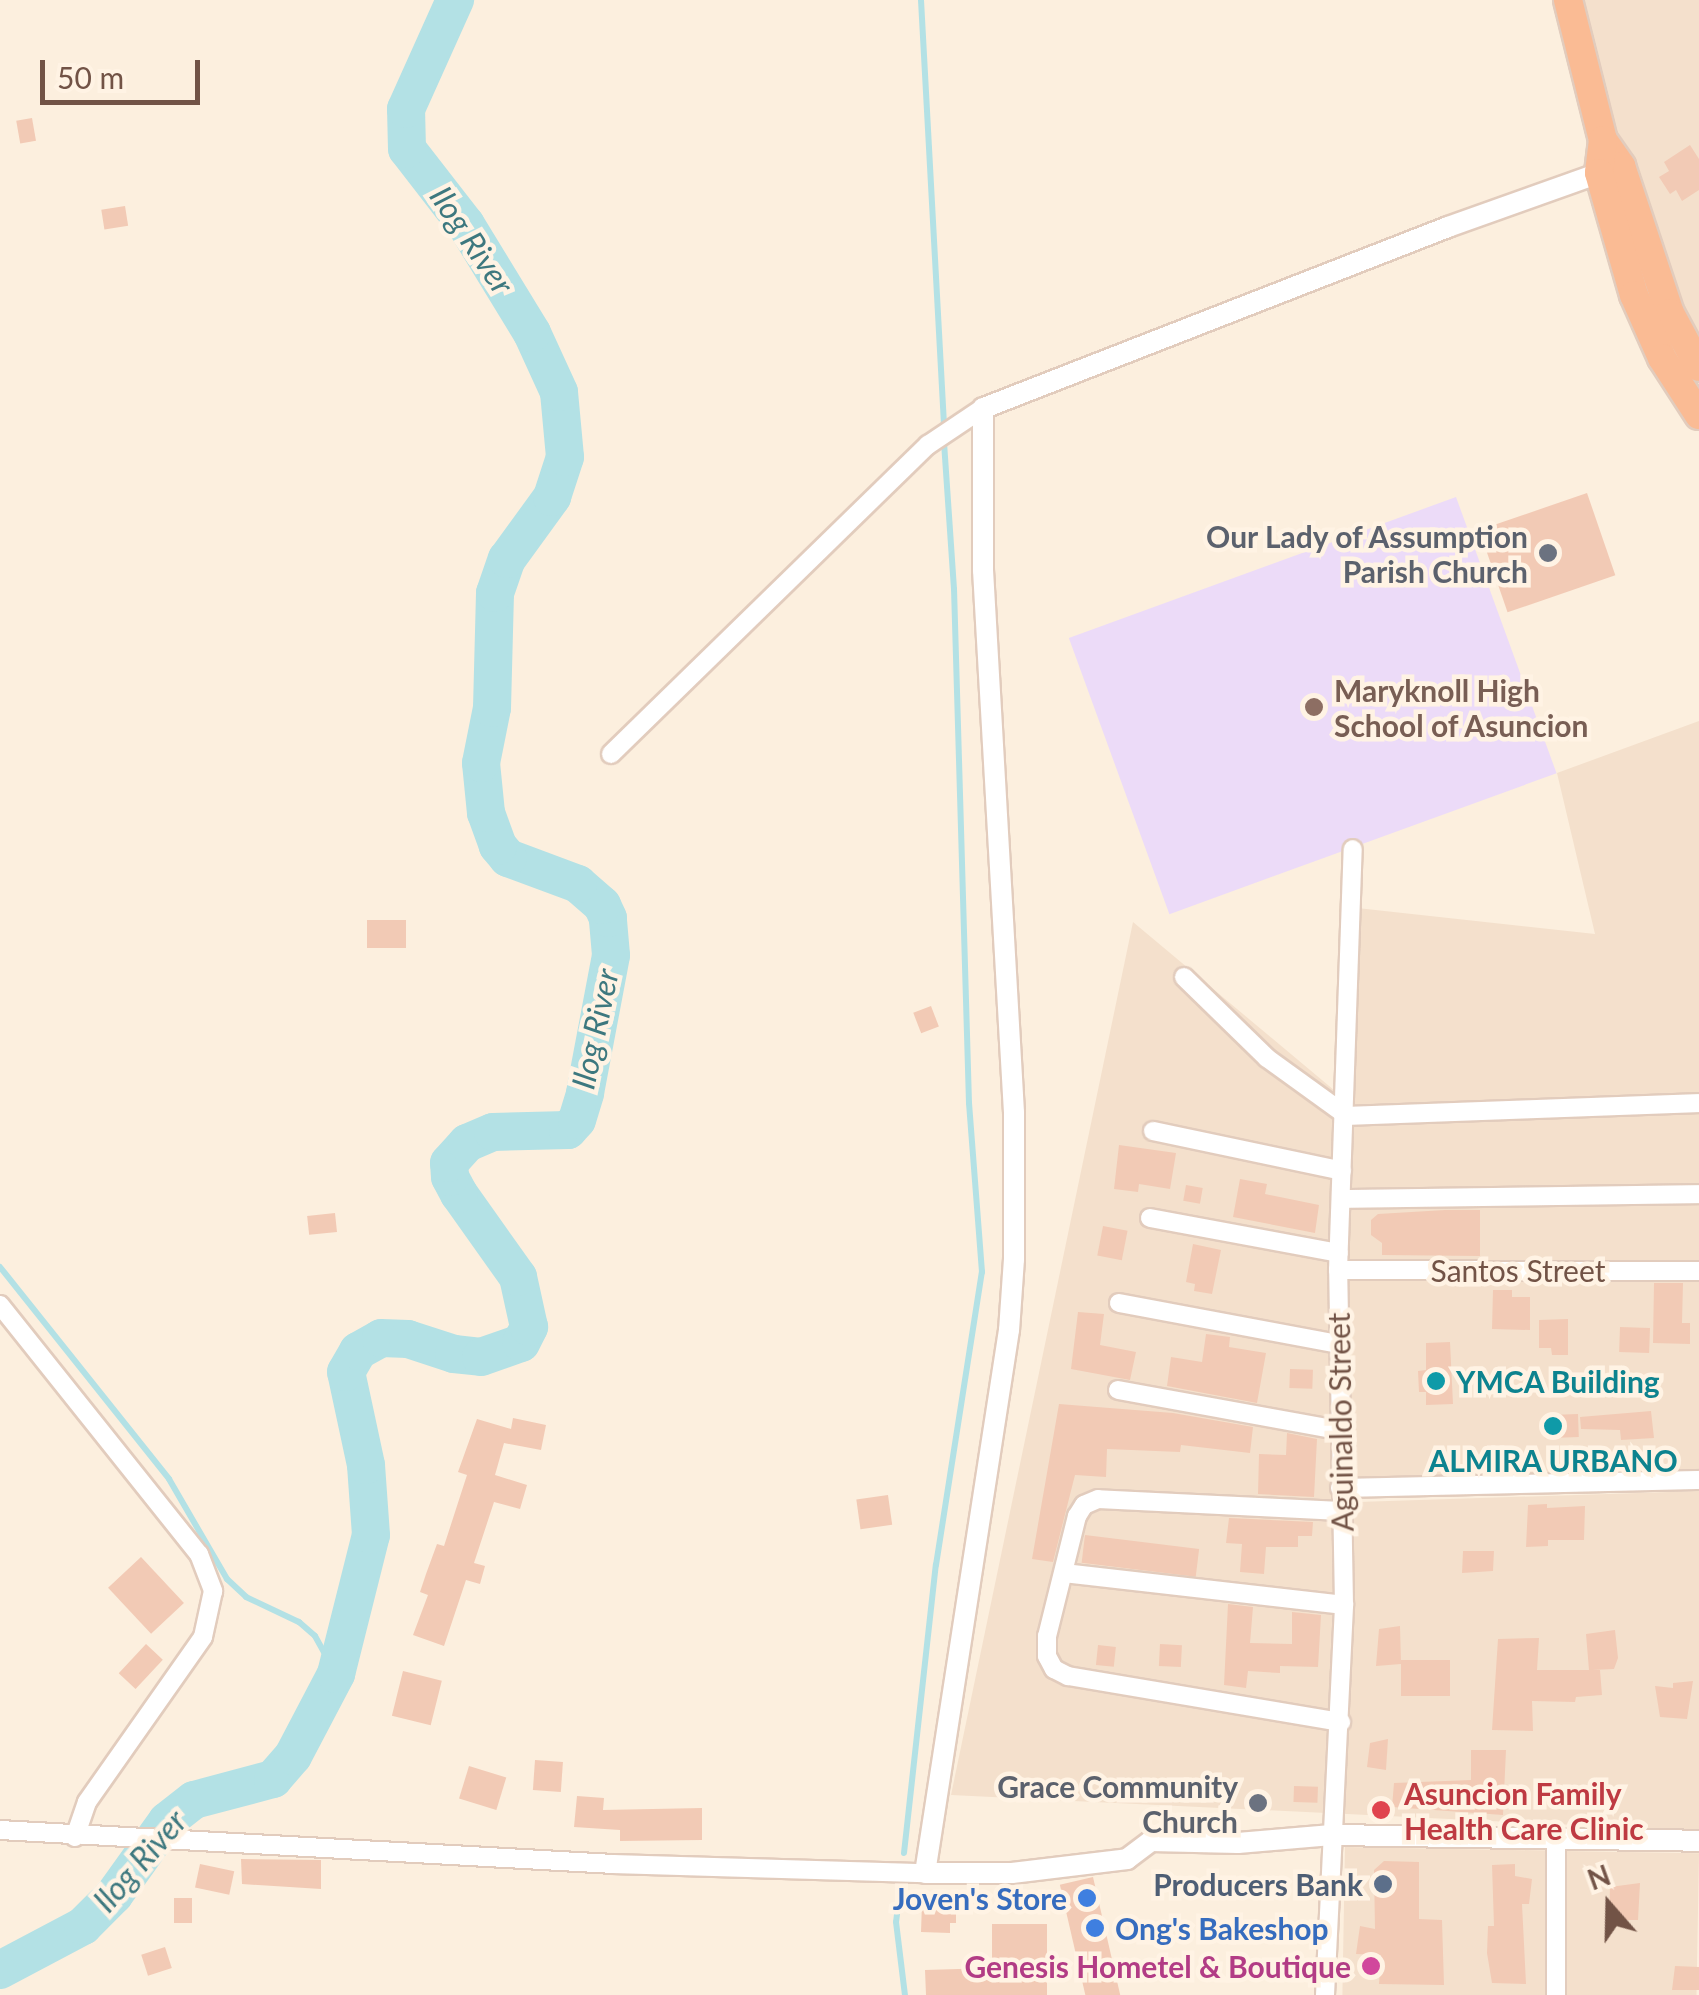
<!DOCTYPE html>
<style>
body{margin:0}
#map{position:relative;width:1699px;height:1995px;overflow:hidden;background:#fcefde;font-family:Lato,sans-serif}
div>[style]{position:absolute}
.residential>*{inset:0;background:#f4e0cc;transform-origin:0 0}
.education>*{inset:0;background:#ecdbf8;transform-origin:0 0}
.stream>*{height:6px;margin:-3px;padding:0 3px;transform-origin:3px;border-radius:3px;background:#b3e1e5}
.river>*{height:38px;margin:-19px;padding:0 19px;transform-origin:19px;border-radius:19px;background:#b3e1e5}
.building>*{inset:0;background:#f2cab5;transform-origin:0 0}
.roads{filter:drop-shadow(2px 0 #e2ccbd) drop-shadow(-2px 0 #e2ccbd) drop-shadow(0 2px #e2ccbd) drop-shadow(0 -2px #e2ccbd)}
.minor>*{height:18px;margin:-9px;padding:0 9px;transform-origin:9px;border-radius:9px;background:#fff}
.tertiary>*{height:20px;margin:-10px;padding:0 10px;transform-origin:10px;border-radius:10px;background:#fff}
.trunk>*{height:28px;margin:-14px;padding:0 14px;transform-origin:14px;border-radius:14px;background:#fabb94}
.dots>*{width:28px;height:28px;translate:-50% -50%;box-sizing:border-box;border:5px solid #fff3e4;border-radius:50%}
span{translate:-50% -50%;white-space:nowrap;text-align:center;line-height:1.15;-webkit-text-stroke:9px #fff3e4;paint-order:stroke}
.worship-label{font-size:30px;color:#5b616d;font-weight:700}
.right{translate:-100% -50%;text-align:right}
.education-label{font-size:30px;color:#785e54;font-weight:700}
.left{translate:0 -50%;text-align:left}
.street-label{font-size:30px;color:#725346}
.culture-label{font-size:30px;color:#0d838f;font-weight:700}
.health-label{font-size:30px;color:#be3a42;font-weight:700}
.service-label{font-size:30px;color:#4e5e75;font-weight:700}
.shop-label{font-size:30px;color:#366cbe;font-weight:700}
.hotel-label{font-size:30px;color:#b23c85;font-weight:700}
.water-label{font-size:32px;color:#3d787f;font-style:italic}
.north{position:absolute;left:1559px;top:1855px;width:100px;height:100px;-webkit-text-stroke:8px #fff3e4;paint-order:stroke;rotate:340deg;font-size:28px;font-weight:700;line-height:40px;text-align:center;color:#725346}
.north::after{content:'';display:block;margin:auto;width:35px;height:45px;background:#725346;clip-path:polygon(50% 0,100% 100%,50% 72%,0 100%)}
.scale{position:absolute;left:40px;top:60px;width:160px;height:45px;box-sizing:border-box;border:5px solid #725346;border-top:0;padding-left:12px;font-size:30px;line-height:35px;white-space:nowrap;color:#725346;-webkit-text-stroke:8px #fff3e4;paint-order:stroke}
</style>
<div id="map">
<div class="residential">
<i style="clip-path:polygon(1570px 0,1699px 0,1699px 355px,1611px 166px)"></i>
<i style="clip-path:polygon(1699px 721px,1699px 1483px,1357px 1489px,1358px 1502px,1699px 1491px,1699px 1831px,951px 1795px,1133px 922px,1341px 1096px,1348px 907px,1595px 934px,1557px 773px)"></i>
<i style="left:1345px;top:1847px;width:205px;height:148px;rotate:1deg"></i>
<i style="left:1565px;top:1851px;width:134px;height:144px;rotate:1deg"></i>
</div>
<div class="education">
<i style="left:1456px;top:497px;width:294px;height:412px;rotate:70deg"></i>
</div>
<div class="stream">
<i style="left:921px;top:0;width:429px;rotate:86.9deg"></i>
<i style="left:0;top:1267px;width:271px;rotate:51.4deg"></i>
<i style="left:169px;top:1479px;width:116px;rotate:59.9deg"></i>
<i style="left:227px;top:1579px;width:26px;rotate:43deg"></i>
<i style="left:246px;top:1597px;width:59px;rotate:25.3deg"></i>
<i style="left:299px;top:1622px;width:21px;rotate:41deg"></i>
<i style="left:315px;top:1636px;width:43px;rotate:61.1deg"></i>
<i style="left:904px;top:1853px;width:290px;rotate:-83.7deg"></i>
<i style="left:936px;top:1565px;width:297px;rotate:-81.1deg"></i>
<i style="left:982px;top:1272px;width:169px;rotate:-94.4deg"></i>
<i style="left:969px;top:1103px;width:514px;rotate:-91.67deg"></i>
<i style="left:954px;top:589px;width:148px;rotate:-93.9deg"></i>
<i style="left:899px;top:1898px;width:24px;rotate:97deg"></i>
<i style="left:896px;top:1922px;width:74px;rotate:83deg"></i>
</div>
<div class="river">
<i style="left:0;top:1970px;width:94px;rotate:-27.9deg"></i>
<i style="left:83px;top:1926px;width:44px;rotate:-45deg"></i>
<i style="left:114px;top:1895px;width:91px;rotate:-54.4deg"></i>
<i style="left:167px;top:1821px;width:34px;rotate:-38deg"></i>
<i style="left:194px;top:1800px;width:82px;rotate:-14.9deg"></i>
<i style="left:273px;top:1779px;width:30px;rotate:-49deg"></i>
<i style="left:293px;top:1756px;width:93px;rotate:-62.3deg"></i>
<i style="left:336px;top:1674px;width:143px;rotate:-75.9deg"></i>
<i style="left:371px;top:1535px;width:70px;rotate:-94.1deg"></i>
<i style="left:366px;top:1465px;width:95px;rotate:-102.1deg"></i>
<i style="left:346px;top:1372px;width:24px;rotate:-60deg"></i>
<i style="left:358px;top:1351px;width:26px;rotate:-29deg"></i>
<i style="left:381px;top:1338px;width:27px;rotate:2deg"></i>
<i style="left:408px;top:1339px;width:48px;rotate:18.1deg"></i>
<i style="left:454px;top:1354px;width:27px;rotate:6deg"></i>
<i style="left:481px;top:1357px;width:42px;rotate:-19.3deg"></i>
<i style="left:521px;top:1343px;width:18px;rotate:-63deg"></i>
<i style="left:529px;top:1327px;width:51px;rotate:-102.4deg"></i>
<i style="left:518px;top:1277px;width:102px;rotate:-125.4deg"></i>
<i style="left:459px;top:1194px;width:19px;rotate:-118deg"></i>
<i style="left:450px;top:1177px;width:14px;rotate:-94deg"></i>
<i style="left:449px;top:1163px;width:27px;rotate:-48deg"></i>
<i style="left:467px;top:1143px;width:28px;rotate:-23deg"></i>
<i style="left:493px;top:1132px;width:75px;rotate:-1.5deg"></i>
<i style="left:568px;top:1130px;width:13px;rotate:-48deg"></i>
<i style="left:577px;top:1120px;width:28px;rotate:-73deg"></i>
<i style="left:585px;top:1093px;width:140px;rotate:-79.3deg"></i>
<i style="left:611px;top:955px;width:37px;rotate:-95deg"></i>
<i style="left:608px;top:918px;width:14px;rotate:-115deg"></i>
<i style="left:602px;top:905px;width:32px;rotate:-139deg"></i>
<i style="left:578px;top:884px;width:75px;rotate:-159.6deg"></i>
<i style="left:508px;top:858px;width:16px;rotate:-130deg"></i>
<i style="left:498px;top:846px;width:35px;rotate:-110deg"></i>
<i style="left:486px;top:813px;width:50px;rotate:-95.7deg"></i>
<i style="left:481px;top:763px;width:56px;rotate:-78.7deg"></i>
<i style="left:492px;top:708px;width:115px;rotate:-88.5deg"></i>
<i style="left:495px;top:593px;width:36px;rotate:-71deg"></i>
<i style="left:507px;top:559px;width:77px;rotate:-54deg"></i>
<i style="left:552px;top:497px;width:42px;rotate:-72deg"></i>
<i style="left:565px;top:457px;width:65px;rotate:-95.3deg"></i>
<i style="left:559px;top:392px;width:65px;rotate:-114.6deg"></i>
<i style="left:532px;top:333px;width:127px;rotate:-121.4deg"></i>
<i style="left:466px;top:225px;width:96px;rotate:-127.8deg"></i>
<i style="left:407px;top:149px;width:40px;rotate:-91.4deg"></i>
<i style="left:406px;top:109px;width:120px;rotate:-65.8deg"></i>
</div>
<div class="building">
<i style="left:32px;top:118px;width:23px;height:16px;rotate:80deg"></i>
<i style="clip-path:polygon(1690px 145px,1699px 159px,1699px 190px,1682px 201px,1676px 190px,1670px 194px,1659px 177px,1669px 171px,1664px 162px)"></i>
<i style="left:125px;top:206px;width:20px;height:24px;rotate:81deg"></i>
<i style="left:1587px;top:493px;width:87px;height:114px;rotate:71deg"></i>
<i style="left:367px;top:920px;width:39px;height:28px"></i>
<i style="left:931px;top:1006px;width:22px;height:19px;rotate:69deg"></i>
<i style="clip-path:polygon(1119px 1145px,1176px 1153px,1170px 1189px,1139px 1184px,1138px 1192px,1114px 1189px)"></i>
<i style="clip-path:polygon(1240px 1179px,1267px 1184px,1265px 1194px,1319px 1205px,1315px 1233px,1233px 1217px)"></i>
<i style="left:1186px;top:1185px;width:17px;height:16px;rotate:10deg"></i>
<i style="clip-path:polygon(1445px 1210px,1480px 1210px,1480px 1256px,1382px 1255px,1382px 1243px,1371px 1235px,1371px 1220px,1378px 1214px)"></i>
<i style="left:335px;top:1213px;width:19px;height:28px;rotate:84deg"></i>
<i style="left:1103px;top:1226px;width:25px;height:30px;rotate:11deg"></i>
<i style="clip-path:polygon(1193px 1244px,1221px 1250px,1212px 1294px,1194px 1291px,1195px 1284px,1186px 1282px)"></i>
<i style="clip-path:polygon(1654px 1283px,1683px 1283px,1682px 1323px,1690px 1323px,1690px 1344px,1653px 1343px)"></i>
<i style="clip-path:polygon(1493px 1290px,1512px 1290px,1512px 1297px,1530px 1297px,1530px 1330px,1492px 1329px)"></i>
<i style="clip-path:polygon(1078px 1312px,1104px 1314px,1100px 1345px,1136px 1352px,1130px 1380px,1071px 1369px)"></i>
<i style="clip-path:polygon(1568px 1319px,1568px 1355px,1552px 1355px,1551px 1348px,1539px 1348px,1539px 1320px)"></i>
<i style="left:1620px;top:1327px;width:30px;height:25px;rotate:2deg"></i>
<i style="clip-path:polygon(1206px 1334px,1230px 1337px,1229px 1347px,1266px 1353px,1257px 1403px,1167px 1386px,1171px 1357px,1202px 1362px)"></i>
<i style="clip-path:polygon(1450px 1342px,1453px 1404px,1426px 1405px,1426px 1392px,1419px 1392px,1418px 1371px,1426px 1370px,1426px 1343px)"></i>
<i style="left:1290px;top:1369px;width:23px;height:19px;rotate:2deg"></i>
<i style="clip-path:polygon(1059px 1404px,1173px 1413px,1253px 1427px,1250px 1453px,1181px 1445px,1180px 1452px,1107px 1449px,1106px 1477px,1075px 1475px,1053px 1562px,1032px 1559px)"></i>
<i style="clip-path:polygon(1651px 1411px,1654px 1438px,1621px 1440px,1620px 1430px,1581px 1429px,1580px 1417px)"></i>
<i style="left:1578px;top:1414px;width:23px;height:34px;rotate:88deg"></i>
<i style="clip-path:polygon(513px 1418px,546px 1425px,541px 1450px,504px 1443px,495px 1475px,527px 1485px,520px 1509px,494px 1502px,474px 1563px,485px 1566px,480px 1584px,466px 1580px,444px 1646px,413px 1635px,428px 1595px,420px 1592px,426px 1574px,437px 1544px,444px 1546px,467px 1475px,458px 1472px,477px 1419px,511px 1429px)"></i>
<i style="clip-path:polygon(1287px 1433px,1317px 1439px,1314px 1497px,1258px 1494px,1259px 1454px,1286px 1455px)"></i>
<i style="left:888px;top:1495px;width:30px;height:32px;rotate:82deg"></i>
<i style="clip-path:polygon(1547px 1504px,1547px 1508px,1585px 1506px,1584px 1540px,1548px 1540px,1548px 1546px,1526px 1547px,1528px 1505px)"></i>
<i style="clip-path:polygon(1229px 1518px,1313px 1522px,1312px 1536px,1298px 1536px,1298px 1547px,1266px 1547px,1264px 1574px,1240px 1572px,1242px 1544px,1226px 1543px)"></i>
<i style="left:1085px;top:1535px;width:115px;height:28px;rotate:7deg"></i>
<i style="clip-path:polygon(1463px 1551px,1494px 1551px,1493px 1571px,1462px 1573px)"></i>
<i style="left:141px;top:1557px;width:63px;height:45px;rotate:47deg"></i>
<i style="clip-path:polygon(1228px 1604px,1253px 1607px,1250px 1643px,1292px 1644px,1292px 1612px,1321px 1615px,1318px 1667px,1280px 1666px,1280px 1673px,1248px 1671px,1246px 1688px,1224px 1685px)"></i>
<i style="clip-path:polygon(1400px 1626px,1401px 1664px,1376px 1666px,1379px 1629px)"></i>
<i style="clip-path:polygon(1615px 1630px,1618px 1658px,1614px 1669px,1592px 1670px,1600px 1670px,1602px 1695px,1576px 1697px,1575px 1702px,1532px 1701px,1533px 1731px,1492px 1730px,1498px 1639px,1539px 1638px,1537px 1670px,1589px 1670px,1586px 1634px)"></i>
<i style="left:146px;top:1644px;width:23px;height:40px;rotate:43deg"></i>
<i style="left:1160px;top:1644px;width:22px;height:22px;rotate:3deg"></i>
<i style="left:1098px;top:1645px;width:18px;height:20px;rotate:6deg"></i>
<i style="left:1401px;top:1660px;width:49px;height:36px"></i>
<i style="left:403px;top:1671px;width:40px;height:46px;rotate:14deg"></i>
<i style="clip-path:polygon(1693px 1681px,1687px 1719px,1660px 1717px,1655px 1686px,1673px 1688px,1673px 1683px)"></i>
<i style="clip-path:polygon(1388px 1739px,1386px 1770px,1367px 1767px,1370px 1743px)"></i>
<i style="clip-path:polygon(1471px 1750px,1506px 1750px,1503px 1815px,1392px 1807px,1394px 1783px,1471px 1780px)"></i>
<i style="left:535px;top:1760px;width:28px;height:30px;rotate:4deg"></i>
<i style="left:469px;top:1766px;width:39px;height:34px;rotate:17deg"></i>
<i style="left:1294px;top:1786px;width:24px;height:16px;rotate:2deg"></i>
<i style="clip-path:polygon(577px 1796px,604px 1798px,603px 1810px,702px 1808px,702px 1840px,620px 1841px,620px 1830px,574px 1827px)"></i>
<i style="clip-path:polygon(241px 1859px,321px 1860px,321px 1889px,242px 1884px)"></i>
<i style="clip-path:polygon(1384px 1861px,1419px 1862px,1419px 1919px,1442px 1920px,1444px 1985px,1379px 1984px,1381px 1955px,1356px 1954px,1360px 1926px,1375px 1929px,1374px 1870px)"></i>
<i style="left:200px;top:1864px;width:35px;height:24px;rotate:12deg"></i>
<i style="clip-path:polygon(1515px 1864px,1515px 1876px,1532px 1879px,1529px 1904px,1522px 1904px,1526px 1984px,1492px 1983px,1487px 1953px,1488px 1926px,1494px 1926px,1492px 1865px)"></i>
<i style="left:1093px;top:1877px;width:121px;height:34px;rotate:77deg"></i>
<i style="clip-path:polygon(1640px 1883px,1638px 1920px,1609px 1920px,1610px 1887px)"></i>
<i style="left:174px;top:1898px;width:18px;height:25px"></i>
<i style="clip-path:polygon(922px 1903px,956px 1904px,956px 1923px,950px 1923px,950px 1933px,921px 1932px)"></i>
<i style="clip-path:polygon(992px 1924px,1047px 1924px,1047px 1995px,926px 1995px,925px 1970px,992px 1968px)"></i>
<i style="left:165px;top:1947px;width:22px;height:25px;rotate:72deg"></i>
<i style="clip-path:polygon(1675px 1966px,1699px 1967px,1699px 1990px,1672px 1990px)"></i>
</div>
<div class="roads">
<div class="minor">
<i style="left:611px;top:754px;width:443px;rotate:-44.3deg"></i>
<i style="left:928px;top:445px;width:66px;rotate:-33.9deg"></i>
<i style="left:1184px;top:977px;width:116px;rotate:44.3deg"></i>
<i style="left:1267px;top:1058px;width:99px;rotate:35.9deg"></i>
<i style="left:1347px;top:1116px;width:352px;rotate:-2.1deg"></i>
<i style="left:1153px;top:1131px;width:193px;rotate:11.9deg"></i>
<i style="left:1341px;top:1199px;width:358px;rotate:-0.8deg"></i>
<i style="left:1150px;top:1218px;width:192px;rotate:10.5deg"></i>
<i style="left:1338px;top:1270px;width:361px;rotate:0.2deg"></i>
<i style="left:1119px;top:1303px;width:223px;rotate:10.6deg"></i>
<i style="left:0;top:1305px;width:319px;rotate:51.4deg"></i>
<i style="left:199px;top:1554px;width:40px;rotate:69deg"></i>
<i style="left:213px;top:1591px;width:47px;rotate:102.3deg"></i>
<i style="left:203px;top:1637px;width:202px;rotate:125.1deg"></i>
<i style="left:87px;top:1802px;width:37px;rotate:109deg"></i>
<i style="left:1118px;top:1390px;width:224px;rotate:10.3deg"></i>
<i style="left:1340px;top:1488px;width:359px;rotate:-1.3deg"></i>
<i style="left:1341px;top:1511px;width:243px;rotate:-177.2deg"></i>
<i style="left:1098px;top:1499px;width:15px;rotate:157deg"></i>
<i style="left:1084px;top:1505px;width:13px;rotate:122deg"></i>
<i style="left:1077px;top:1516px;width:124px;rotate:104deg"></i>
<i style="left:1047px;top:1636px;width:20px;rotate:90deg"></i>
<i style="left:1047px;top:1656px;width:15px;rotate:62deg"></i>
<i style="left:1054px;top:1669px;width:16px;rotate:27deg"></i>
<i style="left:1068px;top:1676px;width:277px;rotate:9.6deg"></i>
<i style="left:1064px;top:1573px;width:282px;rotate:6.5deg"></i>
<i style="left:0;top:1830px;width:614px;rotate:3.17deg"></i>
<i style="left:613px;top:1864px;width:312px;rotate:1.7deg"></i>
<i style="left:1325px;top:1995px;width:390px;rotate:-87.2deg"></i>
<i style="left:1344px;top:1605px;width:335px;rotate:-91deg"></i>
<i style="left:1338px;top:1270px;width:421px;rotate:-88deg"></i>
<i style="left:1556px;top:1995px;width:157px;rotate:-90deg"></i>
</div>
<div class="tertiary">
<i style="left:1608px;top:170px;width:170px;rotate:160.4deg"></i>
<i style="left:1448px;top:227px;width:499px;rotate:158.7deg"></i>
<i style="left:983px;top:408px;width:162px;rotate:90deg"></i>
<i style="left:983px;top:570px;width:544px;rotate:86.73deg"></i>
<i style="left:1014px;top:1113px;width:146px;rotate:90deg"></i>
<i style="left:1014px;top:1259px;width:71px;rotate:94deg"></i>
<i style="left:1009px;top:1330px;width:549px;rotate:98.79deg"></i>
<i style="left:925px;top:1873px;width:87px"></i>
<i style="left:1012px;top:1873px;width:116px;rotate:-6.9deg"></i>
<i style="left:1127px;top:1859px;width:30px;rotate:-37deg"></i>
<i style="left:1151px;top:1841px;width:87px;rotate:1.3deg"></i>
<i style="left:1238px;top:1843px;width:94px;rotate:-4.9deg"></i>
<i style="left:1332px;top:1835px;width:367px;rotate:0.9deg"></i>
</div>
<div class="trunk">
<i style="left:1568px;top:0;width:144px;rotate:76deg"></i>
<i style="left:1603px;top:140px;width:32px;rotate:55deg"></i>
<i style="left:1621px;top:166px;width:155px;rotate:71.6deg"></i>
<i style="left:1670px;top:313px;width:61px;rotate:61.8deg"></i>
<i style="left:1603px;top:140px;width:33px;rotate:97deg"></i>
<i style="left:1599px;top:173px;width:127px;rotate:74deg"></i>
<i style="left:1634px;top:295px;width:69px;rotate:66deg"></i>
<i style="left:1662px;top:358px;width:68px;rotate:57deg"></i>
</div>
</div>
<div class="dots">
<i style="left:1548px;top:553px;background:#6b7280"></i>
<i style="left:1314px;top:707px;background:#8d6e63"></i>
<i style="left:1436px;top:1381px;background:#0f9aa8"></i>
<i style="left:1553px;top:1426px;background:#0f9aa8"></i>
<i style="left:1258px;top:1803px;background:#6b7280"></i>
<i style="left:1381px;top:1810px;background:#e0444e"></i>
<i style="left:1383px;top:1884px;background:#5c6f8a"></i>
<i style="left:1087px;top:1898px;background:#3f7fe0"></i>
<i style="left:1095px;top:1928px;background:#3f7fe0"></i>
<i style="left:1371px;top:1966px;background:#d1479c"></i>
</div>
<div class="worship-label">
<span class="right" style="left:1528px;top:553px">Our Lady of Assumption<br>Parish Church</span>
<span class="right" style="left:1238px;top:1803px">Grace Community<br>Church</span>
</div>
<div class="education-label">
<span class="left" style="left:1334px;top:707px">Maryknoll High<br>School of Asuncion</span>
</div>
<div class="street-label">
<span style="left:1518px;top:1270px">Santos Street</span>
<span style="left:1340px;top:1422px;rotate:-91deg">Aguinaldo Street</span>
</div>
<div class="culture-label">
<span class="left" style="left:1456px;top:1381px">YMCA Building</span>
<span style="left:1553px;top:1460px">ALMIRA URBANO</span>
</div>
<div class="health-label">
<span class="left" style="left:1404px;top:1810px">Asuncion Family<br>Health Care Clinic</span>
</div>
<div class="service-label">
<span class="right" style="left:1363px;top:1884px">Producers Bank</span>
</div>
<div class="shop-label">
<span class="right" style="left:1067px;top:1898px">Joven's Store</span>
<span class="left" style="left:1115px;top:1928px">Ong's Bakeshop</span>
</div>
<div class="hotel-label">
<span class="right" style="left:1351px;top:1966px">Genesis Hometel &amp; Boutique</span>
</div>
<div class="water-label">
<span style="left:472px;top:240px;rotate:56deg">Ilog River</span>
<span style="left:595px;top:1029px;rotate:-78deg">Ilog River</span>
<span style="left:140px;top:1861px;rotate:-49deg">Ilog River</span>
</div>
<div class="north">N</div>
<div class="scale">50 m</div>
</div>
